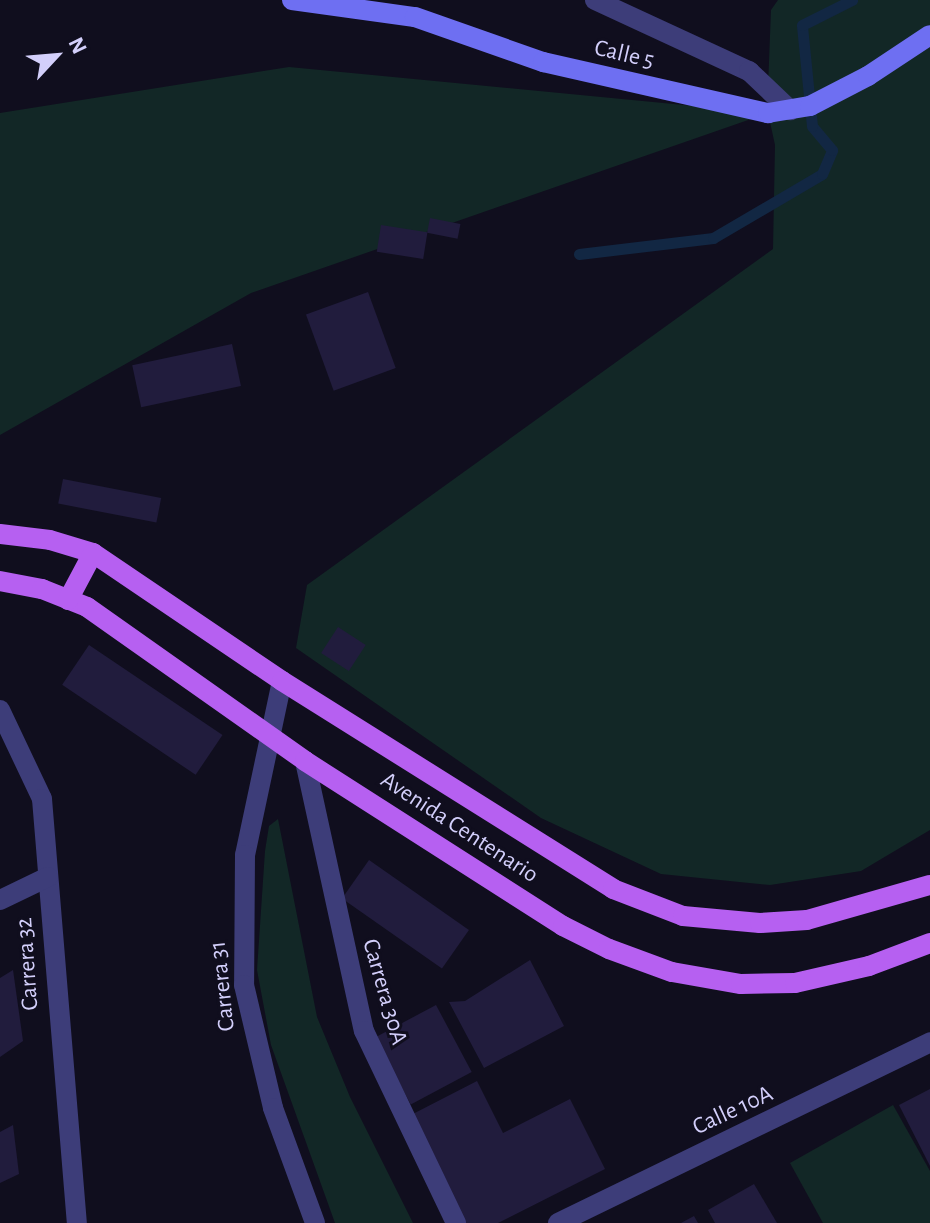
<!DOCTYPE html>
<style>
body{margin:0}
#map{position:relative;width:930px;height:1223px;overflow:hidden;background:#100e1e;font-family:"Alegreya Sans",sans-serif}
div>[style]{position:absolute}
.green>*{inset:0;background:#122726}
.stream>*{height:11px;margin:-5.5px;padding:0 5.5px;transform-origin:5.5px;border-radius:5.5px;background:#122743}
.building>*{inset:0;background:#211c3d;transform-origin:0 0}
.street>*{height:20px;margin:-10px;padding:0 10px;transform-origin:10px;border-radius:10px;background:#3d3d79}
.secondary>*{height:20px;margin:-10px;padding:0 10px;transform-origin:10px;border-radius:10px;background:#6e6ff2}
.primary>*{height:20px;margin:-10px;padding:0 10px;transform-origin:10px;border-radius:10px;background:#b660f1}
span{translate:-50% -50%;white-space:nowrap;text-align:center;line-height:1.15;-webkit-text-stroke:6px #100e1e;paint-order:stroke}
.street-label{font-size:24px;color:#d3cffb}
.north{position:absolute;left:16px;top:16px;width:80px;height:80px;-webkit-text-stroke:6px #100e1e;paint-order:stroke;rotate:64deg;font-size:22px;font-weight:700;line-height:32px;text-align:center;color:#d3cffb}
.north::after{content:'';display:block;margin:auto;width:28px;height:36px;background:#d3cffb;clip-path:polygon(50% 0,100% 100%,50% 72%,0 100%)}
</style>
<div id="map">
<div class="green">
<i style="clip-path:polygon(778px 0,930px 0,930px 830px,861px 871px,770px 885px,661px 874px,541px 818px,296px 648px,307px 585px,773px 249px,775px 145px,768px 113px,251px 293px,0 435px,0 113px,289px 67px,767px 113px,771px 10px)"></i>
<i style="clip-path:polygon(278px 819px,317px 1017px,350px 1097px,413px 1223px,335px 1223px,271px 1045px,257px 970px,265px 851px,269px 826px)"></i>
<i style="clip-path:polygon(893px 1105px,930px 1171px,930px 1223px,823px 1223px,790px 1163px)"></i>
</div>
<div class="stream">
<i style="left:579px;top:254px;width:135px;rotate:-6.8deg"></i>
<i style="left:713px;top:238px;width:126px;rotate:-30.4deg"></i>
<i style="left:822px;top:174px;width:26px;rotate:-67deg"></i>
<i style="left:832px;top:150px;width:31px;rotate:-130deg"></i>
<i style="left:812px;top:126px;width:101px;rotate:-95.7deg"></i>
<i style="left:802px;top:25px;width:56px;rotate:-26.6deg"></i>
</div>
<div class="building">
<i style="left:430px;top:218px;width:31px;height:15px;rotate:11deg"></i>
<i style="left:381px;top:225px;width:47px;height:27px;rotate:9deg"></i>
<i style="left:368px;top:292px;width:81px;height:66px;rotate:70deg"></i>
<i style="left:232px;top:344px;width:43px;height:102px;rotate:78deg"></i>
<i style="left:63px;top:479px;width:100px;height:25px;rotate:11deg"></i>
<i style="left:338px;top:627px;width:33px;height:31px;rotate:33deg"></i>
<i style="left:89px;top:645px;width:161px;height:48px;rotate:34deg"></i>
<i style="left:369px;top:860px;width:122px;height:47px;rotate:35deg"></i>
<i style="clip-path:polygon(530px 960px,564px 1026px,484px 1068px,449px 1002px,465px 1001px)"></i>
<i style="clip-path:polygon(13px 970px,23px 1041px,0 1057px,0 978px)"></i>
<i style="left:436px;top:1005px;width:76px;height:69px;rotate:62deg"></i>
<i style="clip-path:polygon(477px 1081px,503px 1133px,570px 1099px,605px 1169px,498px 1223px,458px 1223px,405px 1118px)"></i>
<i style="clip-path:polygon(930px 1089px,930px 1166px,899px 1105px)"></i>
<i style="clip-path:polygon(13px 1125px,19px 1174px,0 1183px,0 1132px)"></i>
<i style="clip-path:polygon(754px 1184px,777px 1223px,715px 1223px,708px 1210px)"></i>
<i style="clip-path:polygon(694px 1216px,698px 1223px,681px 1223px)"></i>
</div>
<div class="street">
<i style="left:595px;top:0;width:170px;rotate:24.8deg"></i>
<i style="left:749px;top:71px;width:57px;rotate:43.6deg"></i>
<i style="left:282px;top:681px;width:178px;rotate:102deg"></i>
<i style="left:245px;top:855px;width:130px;rotate:90.4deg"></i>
<i style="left:244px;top:985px;width:126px;rotate:76.7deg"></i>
<i style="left:273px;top:1108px;width:122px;rotate:69.9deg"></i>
<i style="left:0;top:710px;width:98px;rotate:64.7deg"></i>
<i style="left:42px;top:799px;width:425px;rotate:85.3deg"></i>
<i style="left:305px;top:761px;width:276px;rotate:77.7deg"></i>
<i style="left:364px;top:1031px;width:213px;rotate:64.4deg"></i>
<i style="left:0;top:900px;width:53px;rotate:-25.6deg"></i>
<i style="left:558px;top:1223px;width:414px;rotate:-25.9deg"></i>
</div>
<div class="secondary">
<i style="left:292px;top:0;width:124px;rotate:7.9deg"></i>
<i style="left:415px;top:17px;width:136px;rotate:19.4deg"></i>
<i style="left:543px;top:62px;width:231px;rotate:12.8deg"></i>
<i style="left:768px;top:113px;width:43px;rotate:-9.5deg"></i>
<i style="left:810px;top:106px;width:65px;rotate:-27.3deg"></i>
<i style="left:868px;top:76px;width:74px;rotate:-33.5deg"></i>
</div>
<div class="primary">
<i style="left:0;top:534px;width:50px;rotate:6.8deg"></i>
<i style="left:50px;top:540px;width:45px;rotate:16.8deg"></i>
<i style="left:93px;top:553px;width:228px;rotate:34.1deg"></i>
<i style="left:282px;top:681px;width:391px;rotate:32.1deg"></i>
<i style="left:613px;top:889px;width:75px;rotate:21.1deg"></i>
<i style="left:683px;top:916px;width:77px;rotate:5.2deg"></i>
<i style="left:760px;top:923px;width:47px;rotate:-3.7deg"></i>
<i style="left:807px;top:920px;width:128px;rotate:-15.9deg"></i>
<i style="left:0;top:581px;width:43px;rotate:10.8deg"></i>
<i style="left:42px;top:589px;width:48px;rotate:21.8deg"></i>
<i style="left:87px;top:607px;width:267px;rotate:35.2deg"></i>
<i style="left:305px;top:761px;width:306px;rotate:32.6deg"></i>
<i style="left:563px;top:926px;width:51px;rotate:26.6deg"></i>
<i style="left:609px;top:949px;width:67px;rotate:20.1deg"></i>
<i style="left:672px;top:972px;width:70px;rotate:9.9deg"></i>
<i style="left:741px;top:984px;width:54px;rotate:-1.1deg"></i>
<i style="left:795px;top:983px;width:76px;rotate:-12.9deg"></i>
<i style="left:869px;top:966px;width:65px;rotate:-20.7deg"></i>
<i style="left:68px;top:600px;width:53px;rotate:-62deg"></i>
</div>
<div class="street-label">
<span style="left:624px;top:55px;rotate:13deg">Calle 5</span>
<span style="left:459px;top:828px;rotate:33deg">Avenida Centenario</span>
<span style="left:28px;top:964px;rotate:-94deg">Carrera 32</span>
<span style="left:223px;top:986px;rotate:-96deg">Carrera 31</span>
<span style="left:384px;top:992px;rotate:74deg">Carrera 30A</span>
<span style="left:733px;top:1111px;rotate:-25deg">Calle 10A</span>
</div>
<div class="north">N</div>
</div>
